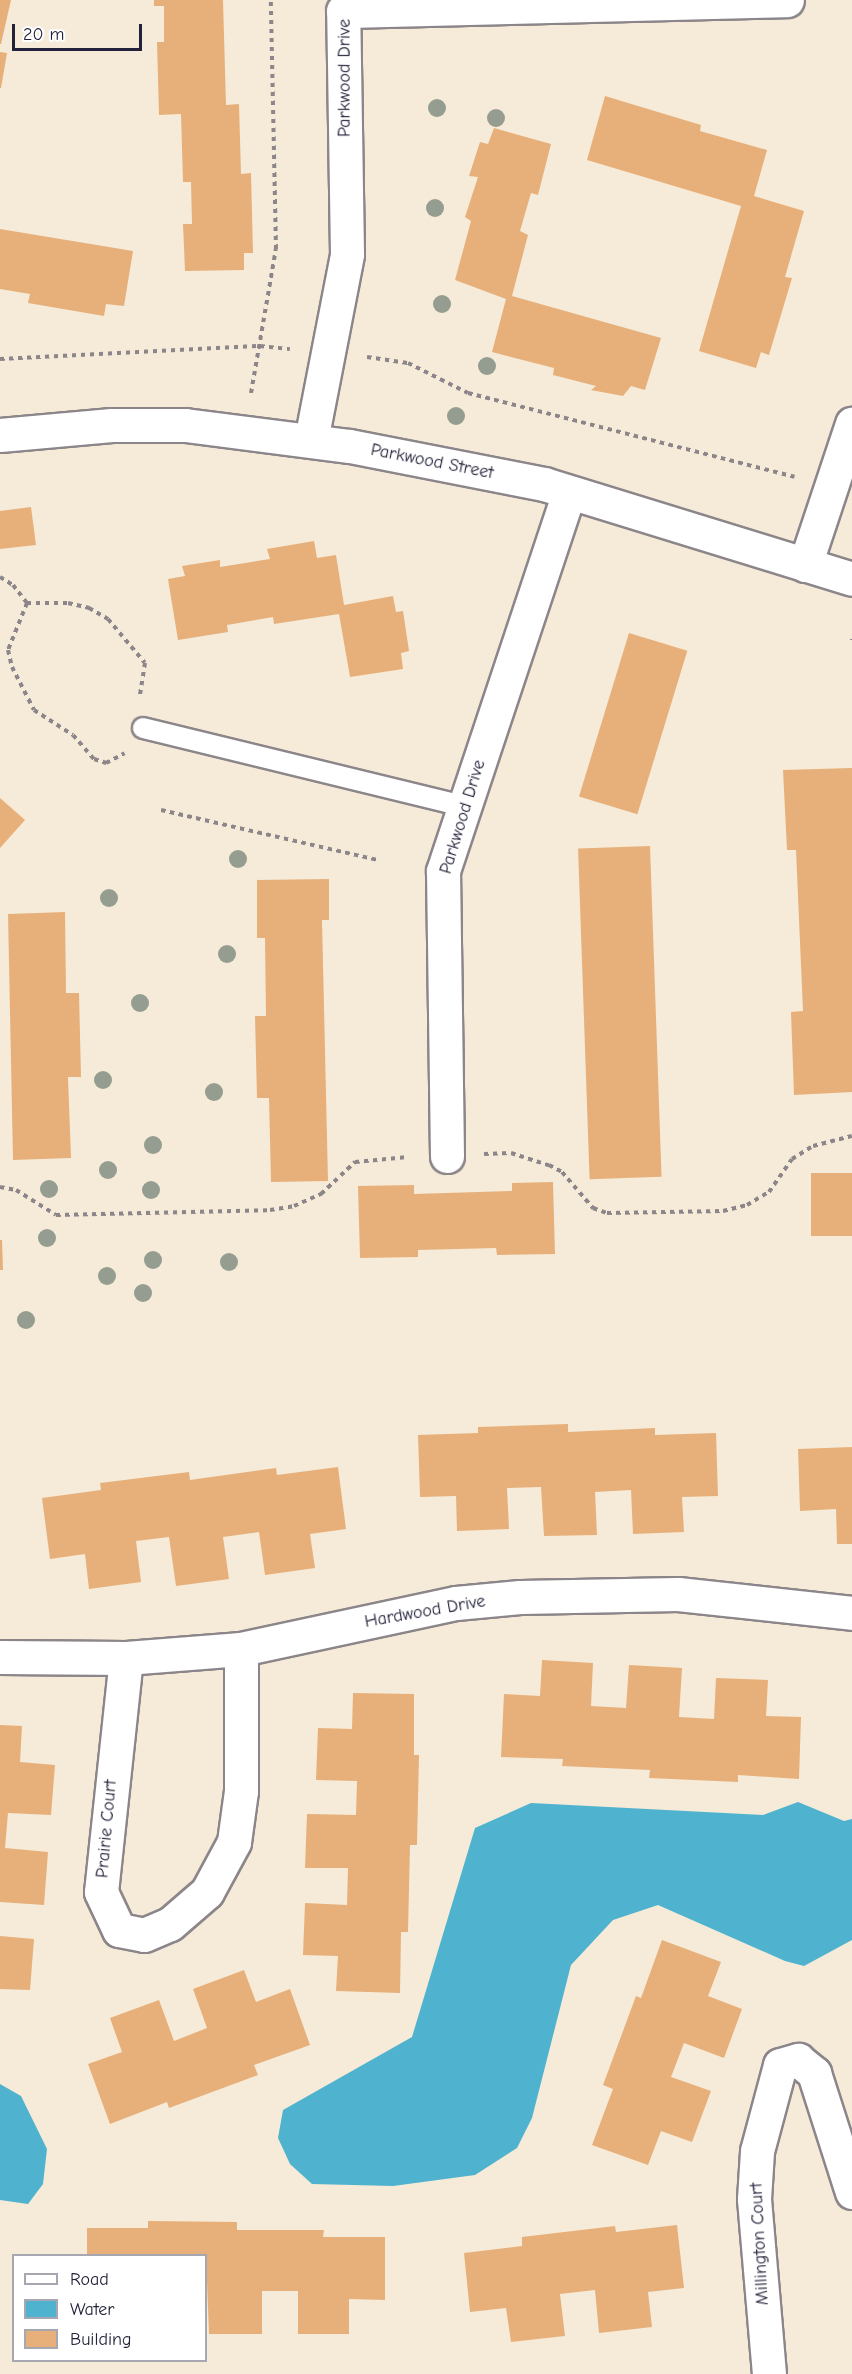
<!DOCTYPE html>
<style>
body{margin:0}
#map{position:relative;width:852px;height:2374px;overflow:hidden;background:#f5ebd8;font-family:"Comic Neue",sans-serif}
div>[style]{position:absolute}
.water>*{inset:0;background:#4fb2ce}
.building>*{inset:0;background:#e7b07a;transform-origin:0 0}
.path>*{height:4px;margin-top:-2px;transform-origin:0;background:repeating-linear-gradient(90deg,#8c868a 0 4.5px,transparent 0 9px)}
.roads{filter:drop-shadow(2px 0 #8c868a) drop-shadow(-2px 0 #8c868a) drop-shadow(0 2px #8c868a) drop-shadow(0 -2px #8c868a)}
.lane>*{height:20px;margin:-10px;padding:0 10px;transform-origin:10px;border-radius:10px;background:#fff}
.street>*{height:33px;margin:-16.5px;padding:0 16.5px;transform-origin:16.5px;border-radius:16.5px;background:#fff}
.trees>*{width:18px;height:18px;margin:-9px;border-radius:50%;background:#959d90}
span{translate:-50% -50%;white-space:nowrap;text-align:center;line-height:1.15;-webkit-text-stroke:6px #fff;paint-order:stroke}
.street-label{font-size:18px;color:#22223b}
.legend{position:absolute;left:12px;top:2254px;width:195px;height:108px;box-sizing:border-box;background:#fff;border:2px solid #a7a7b1;margin:0;padding:8px 10px;list-style:none;font-size:18px;color:#22223b}
.legend li{display:flex;align-items:center;gap:12px;height:30px}
.legend b{width:30px;border:2px solid #a7a7b1}
.scale{position:absolute;left:12px;top:24px;width:130px;height:27px;box-sizing:border-box;border:3px solid #22223b;border-top:0;padding-left:8px;font-size:18px;line-height:21px;white-space:nowrap;color:#22223b;-webkit-text-stroke:4px #fff;paint-order:stroke}
</style>
<div id="map">
<div class="water">
<i style="clip-path:polygon(798px 1802px,844px 1821px,852px 1819px,852px 1940px,804px 1966px,785px 1961px,658px 1905px,613px 1920px,571px 1965px,532px 2118px,517px 2148px,475px 2175px,393px 2186px,312px 2184px,290px 2164px,278px 2138px,283px 2110px,412px 2037px,475px 1828px,531px 1803px,763px 1815px)"></i>
<i style="clip-path:polygon(0 2084px,21px 2096px,47px 2149px,43px 2184px,28px 2204px,0 2200px)"></i>
</div>
<div class="building">
<i style="clip-path:polygon(0 0,11px 0,1px 44px,0 44px)"></i>
<i style="clip-path:polygon(154px 0,223px 0,226px 105px,239px 104px,241px 174px,251px 173px,253px 253px,244px 253px,244px 270px,185px 271px,183px 224px,192px 224px,191px 182px,183px 182px,181px 114px,159px 115px,157px 42px,164px 42px,164px 6px,154px 6px)"></i>
<i style="clip-path:polygon(0 52px,7px 53px,1px 88px,0 88px)"></i>
<i style="clip-path:polygon(605px 96px,701px 125px,700px 131px,767px 150px,754px 196px,804px 211px,785px 277px,792px 278px,769px 355px,761px 352px,756px 368px,699px 351px,741px 206px,587px 160px)"></i>
<i style="clip-path:polygon(494px 128px,551px 144px,538px 195px,531px 193px,520px 231px,528px 235px,512px 296px,661px 338px,645px 390px,631px 386px,623px 396px,591px 390px,596px 386px,553px 375px,554px 368px,492px 352px,506px 299px,455px 280px,471px 221px,465px 217px,478px 177px,469px 176px,480px 142px,488px 144px)"></i>
<i style="clip-path:polygon(0 229px,133px 251px,124px 306px,106px 304px,104px 316px,28px 303px,30px 294px,0 289px)"></i>
<i style="clip-path:polygon(31px 507px,36px 545px,0 549px,0 511px)"></i>
<i style="clip-path:polygon(314px 541px,317px 558px,336px 555px,344px 605px,393px 596px,396px 612px,403px 611px,409px 651px,401px 653px,403px 669px,350px 677px,339px 614px,274px 624px,273px 617px,227px 625px,228px 632px,178px 640px,168px 579px,185px 576px,182px 566px,220px 560px,220px 567px,270px 559px,267px 549px)"></i>
<i style="left:629px;top:633px;width:61px;height:171px;rotate:17deg"></i>
<i style="clip-path:polygon(852px 768px,852px 1092px,794px 1095px,791px 1012px,803px 1011px,796px 850px,787px 850px,783px 770px)"></i>
<i style="clip-path:polygon(0 798px,25px 820px,0 848px)"></i>
<i style="left:650px;top:846px;width:331px;height:72px;rotate:88deg"></i>
<i style="clip-path:polygon(329px 879px,329px 920px,322px 920px,328px 1181px,271px 1182px,269px 1098px,257px 1098px,255px 1016px,266px 1016px,265px 938px,257px 938px,257px 880px)"></i>
<i style="clip-path:polygon(65px 912px,66px 993px,79px 993px,81px 1077px,68px 1077px,71px 1158px,13px 1160px,8px 914px)"></i>
<i style="left:852px;top:1173px;width:63px;height:41px;rotate:90deg"></i>
<i style="clip-path:polygon(553px 1182px,555px 1254px,497px 1255px,496px 1248px,418px 1250px,418px 1257px,360px 1258px,358px 1186px,414px 1185px,414px 1194px,512px 1191px,512px 1183px)"></i>
<i style="clip-path:polygon(0 1240px,2px 1240px,3px 1270px,0 1270px)"></i>
<i style="clip-path:polygon(568px 1424px,568px 1432px,655px 1428px,655px 1435px,716px 1433px,718px 1496px,682px 1497px,684px 1532px,633px 1534px,631px 1490px,595px 1492px,597px 1535px,544px 1536px,541px 1487px,507px 1488px,509px 1529px,457px 1531px,456px 1496px,420px 1497px,418px 1435px,478px 1433px,478px 1427px)"></i>
<i style="clip-path:polygon(852px 1447px,852px 1544px,837px 1544px,836px 1509px,800px 1511px,798px 1449px)"></i>
<i style="clip-path:polygon(338px 1467px,346px 1529px,310px 1534px,315px 1568px,265px 1575px,259px 1532px,223px 1537px,229px 1579px,176px 1586px,169px 1537px,136px 1541px,141px 1582px,89px 1589px,85px 1554px,50px 1559px,42px 1498px,101px 1490px,100px 1483px,189px 1472px,190px 1480px,276px 1468px,277px 1475px)"></i>
<i style="clip-path:polygon(542px 1660px,593px 1663px,591px 1706px,626px 1708px,629px 1665px,682px 1668px,679px 1717px,714px 1719px,716px 1678px,768px 1680px,766px 1716px,801px 1717px,799px 1779px,738px 1775px,738px 1782px,649px 1778px,650px 1770px,562px 1766px,563px 1759px,501px 1757px,504px 1694px,540px 1696px)"></i>
<i style="clip-path:polygon(353px 1693px,414px 1694px,414px 1755px,419px 1755px,417px 1845px,410px 1845px,408px 1932px,401px 1932px,400px 1993px,336px 1991px,338px 1956px,303px 1955px,305px 1903px,347px 1905px,348px 1868px,305px 1868px,307px 1814px,356px 1815px,357px 1781px,316px 1780px,318px 1728px,352px 1729px)"></i>
<i style="clip-path:polygon(0 1725px,22px 1726px,20px 1762px,55px 1765px,51px 1815px,8px 1813px,5px 1848px,48px 1852px,44px 1905px,0 1902px)"></i>
<i style="clip-path:polygon(0 1936px,34px 1939px,30px 1990px,0 1989px)"></i>
<i style="clip-path:polygon(662px 1940px,721px 1962px,708px 1996px,742px 2009px,724px 2058px,684px 2043px,671px 2077px,711px 2091px,692px 2142px,661px 2131px,648px 2165px,592px 2145px,613px 2089px,603px 2085px,636px 1996px,641px 1998px)"></i>
<i style="clip-path:polygon(244px 1970px,256px 2002px,290px 1989px,310px 2045px,254px 2065px,258px 2075px,169px 2108px,167px 2102px,110px 2124px,88px 2064px,122px 2052px,110px 2018px,159px 2000px,174px 2041px,207px 2028px,193px 1989px)"></i>
<i style="clip-path:polygon(148px 2221px,237px 2222px,237px 2230px,324px 2230px,323px 2237px,385px 2237px,385px 2300px,349px 2299px,349px 2334px,298px 2334px,298px 2291px,262px 2291px,262px 2334px,209px 2334px,206px 2256px,87px 2256px,87px 2228px,148px 2228px)"></i>
<i style="clip-path:polygon(677px 2225px,684px 2288px,648px 2292px,652px 2327px,599px 2333px,595px 2290px,560px 2294px,565px 2336px,511px 2342px,506px 2308px,470px 2312px,464px 2253px,522px 2246px,522px 2237px,615px 2226px,616px 2232px)"></i>
</div>
<div class="path">
<i style="left:367px;top:357px;width:41px;rotate:8.3deg"></i>
<i style="left:408px;top:363px;width:67px;rotate:26.6deg"></i>
<i style="left:468px;top:393px;width:337px;rotate:14.4deg"></i>
<i style="left:0;top:359px;width:260px;rotate:-2.9deg"></i>
<i style="left:260px;top:346px;width:30px;rotate:6deg"></i>
<i style="left:251px;top:393px;width:146px;rotate:-80.2deg"></i>
<i style="left:276px;top:249px;width:249px;rotate:-91.2deg"></i>
<i style="left:0;top:577px;width:15px;rotate:32deg"></i>
<i style="left:13px;top:585px;width:23px;rotate:52deg"></i>
<i style="left:27px;top:603px;width:41px"></i>
<i style="left:68px;top:603px;width:22px;rotate:13deg"></i>
<i style="left:89px;top:608px;width:22px;rotate:30deg"></i>
<i style="left:108px;top:619px;width:57px;rotate:49.9deg"></i>
<i style="left:145px;top:663px;width:33px;rotate:99deg"></i>
<i style="left:27px;top:603px;width:51px;rotate:112deg"></i>
<i style="left:8px;top:650px;width:17px;rotate:77deg"></i>
<i style="left:12px;top:667px;width:48px;rotate:62.9deg"></i>
<i style="left:34px;top:710px;width:46px;rotate:32.7deg"></i>
<i style="left:73px;top:735px;width:32px;rotate:49deg"></i>
<i style="left:94px;top:759px;width:13px;rotate:18deg"></i>
<i style="left:106px;top:763px;width:21px;rotate:-28deg"></i>
<i style="left:852px;top:640px;width:1px;rotate:-90deg"></i>
<i style="left:161px;top:810px;width:223px;rotate:13deg"></i>
<i style="left:484px;top:1154px;width:27px;rotate:-2deg"></i>
<i style="left:511px;top:1153px;width:40px;rotate:18deg"></i>
<i style="left:549px;top:1165px;width:15px;rotate:28deg"></i>
<i style="left:562px;top:1172px;width:48px;rotate:49.3deg"></i>
<i style="left:593px;top:1208px;width:15px;rotate:20deg"></i>
<i style="left:607px;top:1213px;width:116px;rotate:-1deg"></i>
<i style="left:723px;top:1211px;width:25px;rotate:-14deg"></i>
<i style="left:747px;top:1205px;width:26px;rotate:-31deg"></i>
<i style="left:769px;top:1192px;width:40px;rotate:-55.1deg"></i>
<i style="left:792px;top:1159px;width:25px;rotate:-32deg"></i>
<i style="left:813px;top:1146px;width:40px;rotate:-14.4deg"></i>
<i style="left:0;top:1187px;width:16px;rotate:11deg"></i>
<i style="left:16px;top:1190px;width:47px;rotate:32deg"></i>
<i style="left:56px;top:1215px;width:214px;rotate:-1.3deg"></i>
<i style="left:270px;top:1210px;width:24px;rotate:-9deg"></i>
<i style="left:294px;top:1206px;width:30px;rotate:-24deg"></i>
<i style="left:321px;top:1194px;width:47px;rotate:-43.3deg"></i>
<i style="left:355px;top:1162px;width:53px;rotate:-5.4deg"></i>
</div>
<div class="roads">
<div class="lane">
<i style="left:143px;top:728px;width:330px;rotate:13.7deg"></i>
</div>
<div class="street">
<i style="left:0;top:435px;width:112px;rotate:-5.1deg"></i>
<i style="left:112px;top:425px;width:73px"></i>
<i style="left:185px;top:425px;width:166px;rotate:7.3deg"></i>
<i style="left:350px;top:446px;width:198px;rotate:11.1deg"></i>
<i style="left:544px;top:484px;width:322px;rotate:17.1deg"></i>
<i style="left:311px;top:440px;width:189px;rotate:-79deg"></i>
<i style="left:347px;top:254px;width:243px;rotate:-90.9deg"></i>
<i style="left:343px;top:11px;width:444px;rotate:-1.4deg"></i>
<i style="left:805px;top:565px;width:149px;rotate:-71.6deg"></i>
<i style="left:447px;top:1156px;width:285px;rotate:-90.8deg"></i>
<i style="left:443px;top:871px;width:399px;rotate:-71.6deg"></i>
<i style="left:0;top:1657px;width:126px;rotate:0.5deg"></i>
<i style="left:126px;top:1658px;width:115px;rotate:-4.5deg"></i>
<i style="left:241px;top:1649px;width:220px;rotate:-12.1deg"></i>
<i style="left:456px;top:1603px;width:64px;rotate:-5.4deg"></i>
<i style="left:520px;top:1597px;width:158px;rotate:-1.1deg"></i>
<i style="left:678px;top:1594px;width:175px;rotate:6.2deg"></i>
<i style="left:126px;top:1658px;width:235px;rotate:96.1deg"></i>
<i style="left:101px;top:1892px;width:42px;rotate:64.7deg"></i>
<i style="left:119px;top:1930px;width:25px;rotate:11deg"></i>
<i style="left:144px;top:1935px;width:28px;rotate:-23deg"></i>
<i style="left:170px;top:1924px;width:49px;rotate:-40.9deg"></i>
<i style="left:207px;top:1892px;width:57px;rotate:-61.6deg"></i>
<i style="left:234px;top:1842px;width:51px;rotate:-82.2deg"></i>
<i style="left:241px;top:1791px;width:142px;rotate:-90deg"></i>
<i style="left:769px;top:2374px;width:176px;rotate:-94.9deg"></i>
<i style="left:754px;top:2199px;width:48px;rotate:-86.4deg"></i>
<i style="left:757px;top:2151px;width:89px;rotate:-75deg"></i>
<i style="left:780px;top:2065px;width:19px;rotate:-16deg"></i>
<i style="left:798px;top:2060px;width:21px;rotate:39deg"></i>
<i style="left:814px;top:2073px;width:125px;rotate:72.3deg"></i>
</div>
</div>
<div class="trees">
<i style="left:437px;top:108px"></i>
<i style="left:496px;top:118px"></i>
<i style="left:435px;top:208px"></i>
<i style="left:442px;top:304px"></i>
<i style="left:487px;top:366px"></i>
<i style="left:456px;top:416px"></i>
<i style="left:238px;top:859px"></i>
<i style="left:109px;top:898px"></i>
<i style="left:227px;top:954px"></i>
<i style="left:140px;top:1003px"></i>
<i style="left:103px;top:1080px"></i>
<i style="left:214px;top:1092px"></i>
<i style="left:153px;top:1145px"></i>
<i style="left:108px;top:1170px"></i>
<i style="left:49px;top:1189px"></i>
<i style="left:151px;top:1190px"></i>
<i style="left:47px;top:1238px"></i>
<i style="left:153px;top:1260px"></i>
<i style="left:229px;top:1262px"></i>
<i style="left:107px;top:1276px"></i>
<i style="left:143px;top:1293px"></i>
<i style="left:26px;top:1320px"></i>
</div>
<div class="street-label">
<span style="left:345px;top:78px;rotate:-90deg">Parkwood Drive</span>
<span style="left:432px;top:462px;rotate:11deg">Parkwood Street</span>
<span style="left:463px;top:817px;rotate:-73deg">Parkwood Drive</span>
<span style="left:425px;top:1612px;rotate:-10deg">Hardwood Drive</span>
<span style="left:107px;top:1829px;rotate:-85deg">Prairie Court</span>
<span style="left:760px;top:2244px;rotate:-93deg">Millington Court</span>
</div>
<ul class="legend">
<li><b style="height:8px;background:#fff"></b>Road</li>
<li><b style="height:16px;background:#4fb2ce"></b>Water</li>
<li><b style="height:16px;background:#e7b07a"></b>Building</li>
</ul>
<div class="scale">20 m</div>
</div>
